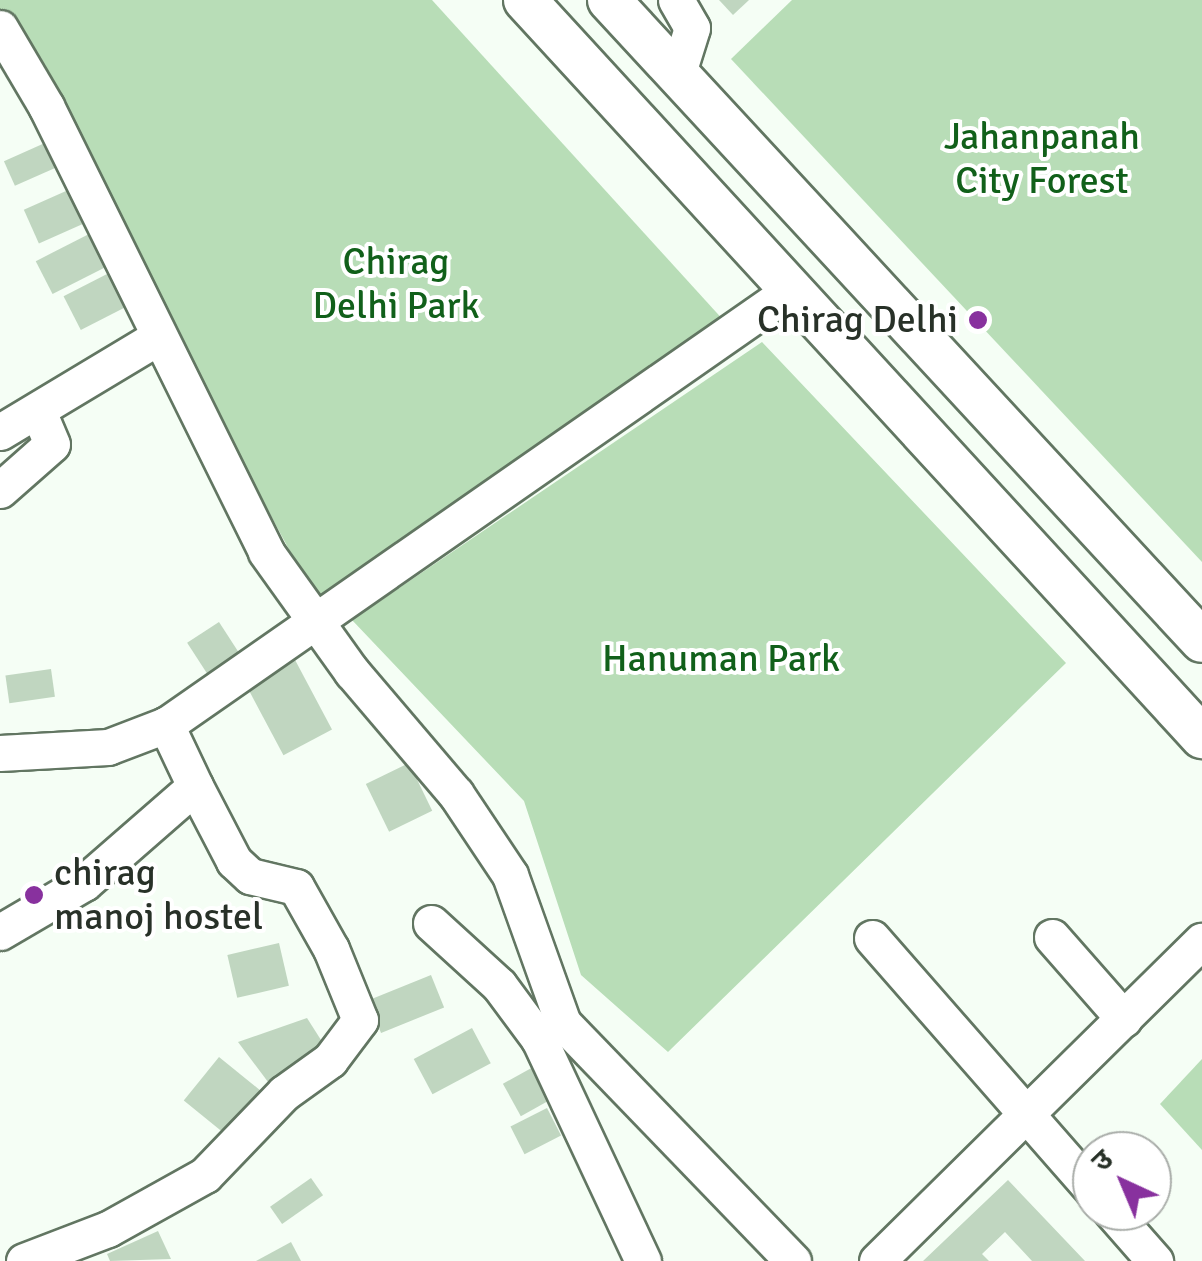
<!DOCTYPE html>
<meta charset="utf-8">
<style>
body{margin:0}
#map{position:relative;width:1202px;height:1261px;overflow:hidden;background:#f5fef5;font-family:Signika,"Noto Sans Devanagari",sans-serif}
div>[style]{position:absolute}
.green>*{inset:0;background:#b8ddb7}
.building>*{inset:0;background:#c0d6c0;transform-origin:0 0}
.roads{filter:drop-shadow(2px 0 #627662) drop-shadow(-2px 0 #627662) drop-shadow(0 2px #627662) drop-shadow(0 -2px #627662)}
.minor>*{height:35px;margin:-17.5px;padding:0 17.5px;transform-origin:17.5px;border-radius:17.5px;background:#fff}
.major>*{height:42px;margin:-21px;padding:0 21px;transform-origin:21px;border-radius:21px;background:#fff}
.dots>*{width:28px;height:28px;translate:-50% -50%;box-sizing:border-box;border:5px solid #fff;border-radius:50%}
span{translate:-50% -50%;white-space:nowrap;text-align:center;line-height:1.15;-webkit-text-stroke:8px #fff;paint-order:stroke}
.park-label{font-size:38px;color:#11601a}
.poi-label{font-size:38px;color:#283128}
.right{translate:-100% -50%;text-align:right}
.left{translate:0 -50%;text-align:left}
.north{position:absolute;left:1072px;top:1131px;width:100px;height:100px;box-sizing:border-box;background:#fff;border:2px solid #a9ada9;border-radius:50%;rotate:316deg;font-size:28px;font-weight:700;line-height:40px;text-align:center;color:#283128}
.north::after{content:'';display:block;margin:auto;width:35px;height:45px;background:#88319e;clip-path:polygon(50% 0,100% 100%,50% 72%,0 100%)}
</style>
<div id="map">
<div class="green">
<i style="clip-path:polygon(0 0,432px 0,726px 323px,322px 611px,0 11px)"></i>
<i style="clip-path:polygon(792px 0,1202px 0,1202px 562px,731px 59px)"></i>
<i style="clip-path:polygon(762px 342px,1066px 663px,668px 1052px,581px 975px,524px 801px,352px 620px)"></i>
<i style="clip-path:polygon(1202px 1059px,1202px 1150px,1160px 1104px)"></i>
</div>
<div class="building">
<i style="clip-path:polygon(719px 0,749px 0,733px 15px)"></i>
<i style="left:56px;top:138px;width:27px;height:57px;rotate:66deg"></i>
<i style="left:75px;top:187px;width:37px;height:56px;rotate:66deg"></i>
<i style="left:91px;top:233px;width:37px;height:62px;rotate:63deg"></i>
<i style="left:109px;top:273px;width:38px;height:51px;rotate:63deg"></i>
<i style="left:219px;top:622px;width:50px;height:38px;rotate:57deg"></i>
<i style="left:294px;top:658px;width:81px;height:55px;rotate:62deg"></i>
<i style="left:51px;top:669px;width:28px;height:46px;rotate:82deg"></i>
<i style="left:409px;top:763px;width:53px;height:48px;rotate:64deg"></i>
<i style="left:279px;top:943px;width:44px;height:53px;rotate:77deg"></i>
<i style="left:431px;top:975px;width:35px;height:68px;rotate:68deg"></i>
<i style="clip-path:polygon(307px 1018px,328px 1051px,277px 1094px,238px 1042px)"></i>
<i style="left:472px;top:1028px;width:40px;height:66px;rotate:62deg"></i>
<i style="left:219px;top:1057px;width:65px;height:56px;rotate:39deg"></i>
<i style="left:544px;top:1061px;width:37px;height:47px;rotate:61deg"></i>
<i style="left:547px;top:1108px;width:31px;height:41px;rotate:63deg"></i>
<i style="left:311px;top:1178px;width:21px;height:50px;rotate:55deg"></i>
<i style="clip-path:polygon(1008px 1180px,1085px 1261px,1032px 1261px,1005px 1232px,982px 1254px,989px 1261px,923px 1261px)"></i>
<i style="clip-path:polygon(158px 1231px,171px 1259px,110px 1261px,107px 1254px)"></i>
<i style="clip-path:polygon(291px 1242px,301px 1261px,256px 1261px)"></i>
</div>
<div class="roads">
<div class="minor">
<i style="left:676px;top:0;width:32px;rotate:60deg"></i>
<i style="left:692px;top:28px;width:50px;rotate:107.4deg"></i>
<i style="left:0;top:28px;width:91px;rotate:59.5deg"></i>
<i style="left:46px;top:106px;width:497px;rotate:63.7deg"></i>
<i style="left:266px;top:552px;width:148px;rotate:54.4deg"></i>
<i style="left:352px;top:672px;width:160px;rotate:49.6deg"></i>
<i style="left:456px;top:794px;width:97px;rotate:56.3deg"></i>
<i style="left:510px;top:875px;width:157px;rotate:70.3deg"></i>
<i style="left:563px;top:1023px;width:331px;rotate:46deg"></i>
<i style="left:0;top:432px;width:184px;rotate:-31deg"></i>
<i style="left:0;top:490px;width:69px;rotate:-41.5deg"></i>
<i style="left:52px;top:444px;width:36px;rotate:-113deg"></i>
<i style="left:0;top:753px;width:108px;rotate:-3.2deg"></i>
<i style="left:108px;top:747px;width:62px;rotate:-20.8deg"></i>
<i style="left:166px;top:725px;width:761px;rotate:-34.84deg"></i>
<i style="left:431px;top:923px;width:92px;rotate:42.4deg"></i>
<i style="left:499px;top:985px;width:67px;rotate:53.5deg"></i>
<i style="left:0;top:932px;width:97px;rotate:-30.3deg"></i>
<i style="left:84px;top:883px;width:147px;rotate:-41.1deg"></i>
<i style="left:195px;top:786px;width:68px;rotate:-115.4deg"></i>
<i style="left:1052px;top:937px;width:109px;rotate:48.7deg"></i>
<i style="left:872px;top:938px;width:334px;rotate:48.8deg"></i>
<i style="left:563px;top:1023px;width:29px;rotate:146deg"></i>
<i style="left:539px;top:1039px;width:245px;rotate:64.9deg"></i>
<i style="left:1111px;top:1211px;width:67px;rotate:48.7deg"></i>
<i style="left:24px;top:1261px;width:90px;rotate:-20.9deg"></i>
<i style="left:108px;top:1229px;width:111px;rotate:-29.1deg"></i>
<i style="left:205px;top:1175px;width:114px;rotate:-46.1deg"></i>
<i style="left:284px;top:1093px;width:57px;rotate:-35.7deg"></i>
<i style="left:330px;top:1060px;width:50px;rotate:-53.1deg"></i>
<i style="left:360px;top:1020px;width:77px;rotate:-112.2deg"></i>
<i style="left:331px;top:949px;width:71px;rotate:-119.4deg"></i>
<i style="left:296px;top:887px;width:47px;rotate:-166.6deg"></i>
<i style="left:250px;top:876px;width:22px;rotate:-137deg"></i>
<i style="left:234px;top:861px;width:85px;rotate:-117.5deg"></i>
<i style="left:877px;top:1261px;width:456px;rotate:-44.6deg"></i>
</div>
<div class="major">
<i style="left:525px;top:0;width:1001px;rotate:47.43deg"></i>
<i style="left:609px;top:0;width:873px;rotate:47.23deg"></i>
</div>
</div>
<div class="dots">
<i style="left:978px;top:320px;background:#88319e"></i>
<i style="left:34px;top:895px;background:#88319e"></i>
</div>
<div class="park-label">
<span style="left:1042px;top:159px">Jahanpanah<br>City Forest</span>
<span style="left:396px;top:284px">Chirag<br>Delhi Park</span>
<span style="left:721px;top:659px">Hanuman Park</span>
</div>
<div class="poi-label">
<span class="right" style="left:958px;top:320px">Chirag Delhi</span>
<span class="left" style="left:54px;top:895px">chirag<br>manoj hostel</span>
</div>
<div class="north">उ</div>
</div>
